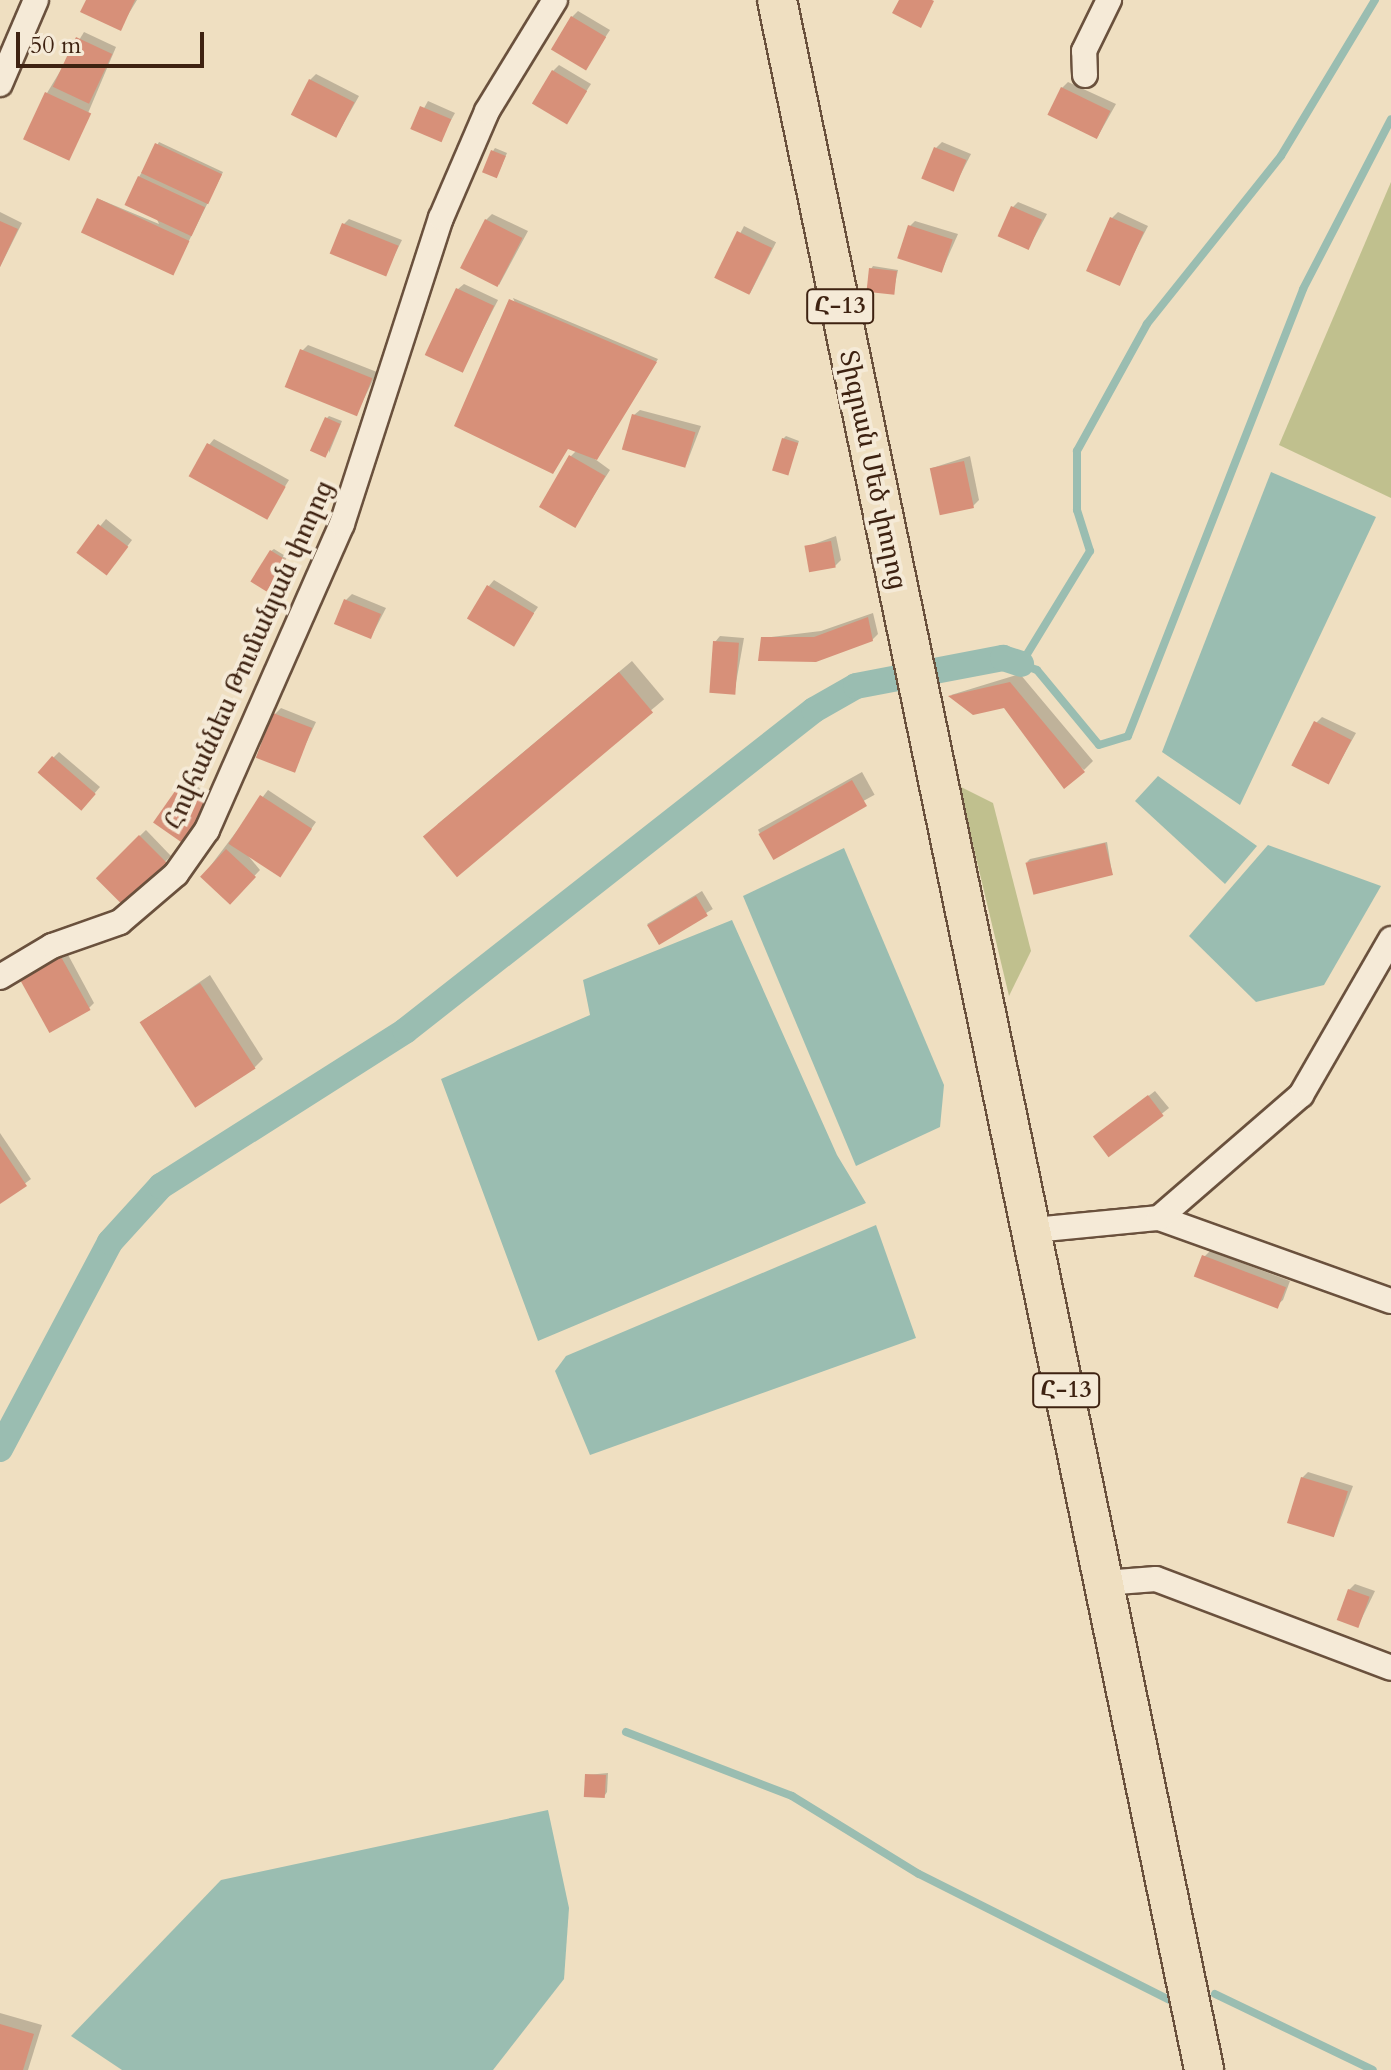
<!DOCTYPE html>
<meta charset="utf-8">
<style>
body{margin:0}
#map{position:relative;width:1391px;height:2070px;overflow:hidden;background:#efdfc1;font-family:Cardo,"Noto Serif Armenian",serif}
div>[style]{position:absolute}
.green>*{inset:0;background:#c0c08e}
.water>*{inset:0;background:#9abdb1}
.shadow>*{inset:0;background:#0003;transform-origin:0 0}
.stream>*{height:8px;margin:-4px;padding:0 4px;transform-origin:4px;border-radius:4px;background:#9abdb1}
.canal>*{height:26px;margin:-13px;padding:0 13px;transform-origin:13px;border-radius:13px;background:#9abdb1}
.building>*{inset:0;background:#d79079;transform-origin:0 0}
.roads{filter:drop-shadow(2px 0 #6a513d) drop-shadow(-2px 0 #6a513d) drop-shadow(0 2px #6a513d) drop-shadow(0 -2px #6a513d)}
.minor>*{height:24px;margin:-12px;padding:0 12px;transform-origin:12px;border-radius:12px;background:#f5ead7}
.primary>*{height:38px;margin:-19px;padding:0 19px;transform-origin:19px;border-radius:19px;background:#efdfc1}
span{translate:-50% -50%;white-space:nowrap;text-align:center;line-height:1.15;-webkit-text-stroke:8px #f5ead7;paint-order:stroke}
.shield-label span{padding:2px 6px;background:#f5ead7;border:2px solid;border-radius:6px;-webkit-text-stroke-width:0}
.shield-label{font-size:24px;color:#3e2211;font-weight:700}
.street-label{font-size:26px;color:#3e2211}
.scale{position:absolute;left:16px;top:32px;width:188px;height:36px;box-sizing:border-box;border:4px solid #3e2211;border-top:0;padding-left:10px;font-size:24px;line-height:28px;white-space:nowrap;color:#3e2211;-webkit-text-stroke:6px #f5ead7;paint-order:stroke}
</style>
<div id="map">
<div class="green">
<i style="clip-path:polygon(1391px 182px,1391px 498px,1279px 445px)"></i>
<i style="clip-path:polygon(959px 786px,993px 803px,1031px 951px,1009px 996px)"></i>
</div>
<div class="water">
<i style="clip-path:polygon(1271px 472px,1376px 517px,1240px 805px,1162px 752px)"></i>
<i style="clip-path:polygon(1158px 776px,1257px 846px,1225px 884px,1135px 801px)"></i>
<i style="clip-path:polygon(1268px 845px,1381px 886px,1324px 985px,1256px 1002px,1189px 936px)"></i>
<i style="clip-path:polygon(844px 848px,944px 1085px,940px 1127px,856px 1166px,743px 896px)"></i>
<i style="clip-path:polygon(732px 920px,837px 1155px,866px 1203px,538px 1341px,441px 1079px,590px 1015px,583px 980px)"></i>
<i style="clip-path:polygon(876px 1225px,916px 1338px,590px 1455px,555px 1371px,566px 1356px)"></i>
<i style="clip-path:polygon(548px 1810px,569px 1908px,564px 1979px,493px 2070px,122px 2070px,71px 2036px,221px 1880px)"></i>
</div>
<div class="shadow">
<i style="clip-path:polygon(88px 0,137px 0,120px 28px)"></i>
<i style="clip-path:polygon(578px 11px,610px 30px,586px 67px,572px 17px)"></i>
<i style="clip-path:polygon(84px 32px,116px 47px,69px 158px,47px 93px)"></i>
<i style="clip-path:polygon(559px 65px,591px 84px,567px 121px,553px 71px)"></i>
<i style="clip-path:polygon(316px 74px,359px 96px,337px 135px,310px 80px)"></i>
<i style="clip-path:polygon(1068px 82px,1116px 104px,1098px 136px,1062px 88px)"></i>
<i style="clip-path:polygon(428px 101px,455px 113px,440px 140px,413px 128px)"></i>
<i style="clip-path:polygon(159px 142px,223px 172px,173px 273px,99px 199px,159px 224px,139px 177px)"></i>
<i style="clip-path:polygon(942px 142px,971px 154px,953px 189px,936px 148px)"></i>
<i style="clip-path:polygon(495px 148px,507px 153px,498px 174px,493px 151px)"></i>
<i style="clip-path:polygon(1018px 202px,1047px 214px,1029px 247px,1012px 208px)"></i>
<i style="clip-path:polygon(0 212px,22px 223px,0 267px)"></i>
<i style="clip-path:polygon(1118px 212px,1148px 226px,1118px 284px,1112px 218px)"></i>
<i style="clip-path:polygon(492px 214px,528px 231px,499px 285px,486px 220px)"></i>
<i style="clip-path:polygon(349px 219px,402px 240px,385px 274px,344px 224px)"></i>
<i style="clip-path:polygon(915px 221px,958px 234px,942px 270px,909px 227px)"></i>
<i style="left:744px;top:226px;width:36px;height:57px;rotate:27deg"></i>
<i style="clip-path:polygon(873px 266px,898px 270px,893px 293px,871px 269px)"></i>
<i style="clip-path:polygon(464px 284px,498px 300px,462px 370px,458px 289px)"></i>
<i style="clip-path:polygon(513px 298px,658px 359px,599px 455px,588px 454px,610px 470px,575px 525px,571px 456px,577px 450px)"></i>
<i style="clip-path:polygon(308px 345px,377px 372px,357px 413px,302px 351px)"></i>
<i style="clip-path:polygon(640px 410px,701px 426px,686px 465px,634px 415px)"></i>
<i style="clip-path:polygon(329px 416px,342px 421px,329px 453px,327px 418px)"></i>
<i style="clip-path:polygon(786px 436px,799px 441px,788px 470px,783px 439px)"></i>
<i style="clip-path:polygon(214px 439px,289px 480px,266px 517px,209px 445px)"></i>
<i style="clip-path:polygon(970px 456px,979px 500px,973px 506px,932px 468px)"></i>
<i style="clip-path:polygon(106px 519px,132px 540px,111px 568px,78px 553px)"></i>
<i style="clip-path:polygon(836px 536px,841px 560px,835px 566px,806px 547px)"></i>
<i style="clip-path:polygon(274px 549px,287px 557px,268px 586px,271px 551px)"></i>
<i style="clip-path:polygon(494px 580px,538px 607px,513px 643px,489px 586px)"></i>
<i style="clip-path:polygon(352px 594px,386px 608px,371px 637px,346px 600px)"></i>
<i style="clip-path:polygon(873px 613px,878px 634px,872px 640px,763px 638px,821px 631px)"></i>
<i style="clip-path:polygon(720px 636px,744px 638px,734px 694px,715px 642px)"></i>
<i style="left:632px;top:661px;width:50px;height:254px;rotate:50deg"></i>
<i style="clip-path:polygon(1020px 674px,1093px 761px,1084px 770px,1005px 706px,951px 695px)"></i>
<i style="clip-path:polygon(281px 708px,316px 722px,293px 771px,275px 714px)"></i>
<i style="clip-path:polygon(1322px 717px,1356px 733px,1329px 781px,1316px 723px)"></i>
<i style="clip-path:polygon(59px 752px,100px 787px,87px 802px,53px 758px)"></i>
<i style="left:862px;top:772px;width:26px;height:119px;rotate:61deg"></i>
<i style="clip-path:polygon(187px 779px,216px 800px,155px 823px,181px 785px)"></i>
<i style="clip-path:polygon(268px 790px,316px 822px,279px 875px,245px 852px,260px 870px,229px 902px,202px 877px)"></i>
<i style="left:146px;top:830px;width:36px;height:67px;rotate:46deg"></i>
<i style="clip-path:polygon(1107px 842px,1112px 873px,1027px 862px,1030px 859px)"></i>
<i style="left:702px;top:891px;width:21px;height:64px;rotate:59deg"></i>
<i style="clip-path:polygon(66px 951px,94px 1003px,88px 1009px,28px 972px)"></i>
<i style="clip-path:polygon(210px 975px,263px 1059px,254px 1068px,141px 1022px)"></i>
<i style="clip-path:polygon(1155px 1091px,1169px 1108px,1110px 1155px,1102px 1132px)"></i>
<i style="clip-path:polygon(0 1133px,31px 1179px,0 1202px)"></i>
<i style="clip-path:polygon(1210px 1251px,1290px 1281px,1283px 1300px,1277px 1305px,1204px 1257px)"></i>
<i style="clip-path:polygon(1308px 1472px,1353px 1486px,1334px 1536px,1302px 1478px)"></i>
<i style="clip-path:polygon(1355px 1584px,1375px 1591px,1358px 1626px,1349px 1590px)"></i>
<i style="clip-path:polygon(608px 1773px,607px 1792px,605px 1795px,587px 1775px)"></i>
<i style="clip-path:polygon(0 2013px,42px 2025px,28px 2070px,0 2070px)"></i>
</div>
<div class="stream">
<i style="left:1375px;top:0;width:182px;rotate:121.1deg"></i>
<i style="left:1281px;top:156px;width:215px;rotate:128.6deg"></i>
<i style="left:1147px;top:324px;width:145px;rotate:118.9deg"></i>
<i style="left:1077px;top:451px;width:59px;rotate:90deg"></i>
<i style="left:1077px;top:510px;width:43px;rotate:72.4deg"></i>
<i style="left:1090px;top:551px;width:132px;rotate:121.4deg"></i>
<i style="left:1021px;top:664px;width:17px;rotate:21deg"></i>
<i style="left:1037px;top:670px;width:97px;rotate:50.4deg"></i>
<i style="left:1099px;top:745px;width:30px;rotate:-17deg"></i>
<i style="left:1128px;top:736px;width:480px;rotate:-68.6deg"></i>
<i style="left:1303px;top:289px;width:191px;rotate:-62.6deg"></i>
<i style="left:626px;top:1732px;width:178px;rotate:21.1deg"></i>
<i style="left:792px;top:1796px;width:149px;rotate:31.6deg"></i>
<i style="left:919px;top:1874px;width:281px;rotate:26.7deg"></i>
<i style="left:1215px;top:1994px;width:175px;rotate:25.7deg"></i>
</div>
<div class="canal">
<i style="left:0;top:1449px;width:234px;rotate:-62deg"></i>
<i style="left:110px;top:1242px;width:76px;rotate:-47.7deg"></i>
<i style="left:161px;top:1186px;width:289px;rotate:-32.4deg"></i>
<i style="left:405px;top:1031px;width:520px;rotate:-38.13deg"></i>
<i style="left:814px;top:710px;width:48px;rotate:-29.7deg"></i>
<i style="left:856px;top:686px;width:150px;rotate:-10.8deg"></i>
<i style="left:1003px;top:658px;width:19px;rotate:18deg"></i>
</div>
<div class="building">
<i style="clip-path:polygon(86px 0,135px 0,121px 31px,80px 12px)"></i>
<i style="clip-path:polygon(899px 0,932px 0,934px 1px,921px 28px,892px 13px)"></i>
<i style="left:571px;top:16px;width:41px;height:39px;rotate:31deg"></i>
<i style="left:76px;top:37px;width:40px;height:55px;rotate:25deg"></i>
<i style="left:552px;top:70px;width:41px;height:39px;rotate:31deg"></i>
<i style="left:309px;top:79px;width:51px;height:40px;rotate:27deg"></i>
<i style="left:1061px;top:87px;width:55px;height:31px;rotate:26deg"></i>
<i style="left:45px;top:92px;width:51px;height:52px;rotate:25deg"></i>
<i style="left:420px;top:106px;width:34px;height:25px;rotate:23deg"></i>
<i style="left:155px;top:143px;width:74px;height:33px;rotate:25deg"></i>
<i style="left:934px;top:147px;width:35px;height:34px;rotate:22deg"></i>
<i style="left:491px;top:150px;width:16px;height:24px;rotate:22deg"></i>
<i style="left:138px;top:176px;width:74px;height:32px;rotate:25deg"></i>
<i style="left:97px;top:198px;width:102px;height:38px;rotate:25deg"></i>
<i style="left:1011px;top:206px;width:34px;height:33px;rotate:24deg"></i>
<i style="left:1110px;top:217px;width:37px;height:59px;rotate:24deg"></i>
<i style="left:485px;top:219px;width:42px;height:55px;rotate:27deg"></i>
<i style="clip-path:polygon(0 221px,18px 229px,0 267px)"></i>
<i style="left:342px;top:223px;width:61px;height:33px;rotate:22deg"></i>
<i style="left:908px;top:225px;width:47px;height:35px;rotate:18deg"></i>
<i style="left:737px;top:231px;width:39px;height:52px;rotate:26deg"></i>
<i style="left:869px;top:268px;width:28px;height:24px;rotate:6deg"></i>
<i style="left:456px;top:288px;width:42px;height:74px;rotate:25deg"></i>
<i style="clip-path:polygon(509px 299px,657px 362px,597px 460px,568px 449px,553px 474px,454px 426px)"></i>
<i style="left:300px;top:349px;width:78px;height:41px;rotate:22deg"></i>
<i style="left:632px;top:414px;width:66px;height:37px;rotate:16deg"></i>
<i style="left:325px;top:417px;width:17px;height:37px;rotate:24deg"></i>
<i style="left:782px;top:438px;width:17px;height:34px;rotate:17deg"></i>
<i style="left:207px;top:443px;width:90px;height:38px;rotate:29deg"></i>
<i style="left:569px;top:455px;width:42px;height:60px;rotate:30deg"></i>
<i style="left:964px;top:461px;width:48px;height:35px;rotate:78deg"></i>
<i style="left:98px;top:524px;width:38px;height:36px;rotate:37deg"></i>
<i style="left:831px;top:541px;width:27px;height:27px;rotate:80deg"></i>
<i style="left:270px;top:550px;width:19px;height:37px;rotate:32deg"></i>
<i style="left:487px;top:585px;width:55px;height:39px;rotate:31deg"></i>
<i style="left:344px;top:599px;width:40px;height:27px;rotate:22deg"></i>
<i style="clip-path:polygon(868px 617px,873px 641px,816px 662px,758px 661px,761px 637px,814px 637px)"></i>
<i style="left:713px;top:641px;width:26px;height:52px;rotate:4deg"></i>
<i style="left:619px;top:672px;width:53px;height:256px;rotate:50deg"></i>
<i style="clip-path:polygon(1010px 682px,1085px 772px,1064px 789px,1004px 708px,973px 715px,948px 696px)"></i>
<i style="left:273px;top:713px;width:42px;height:48px;rotate:21deg"></i>
<i style="left:1314px;top:721px;width:42px;height:50px;rotate:27deg"></i>
<i style="left:52px;top:756px;width:58px;height:22px;rotate:41deg"></i>
<i style="left:852px;top:780px;width:30px;height:108px;rotate:60deg"></i>
<i style="left:180px;top:784px;width:39px;height:47px;rotate:35deg"></i>
<i style="left:260px;top:795px;width:62px;height:58px;rotate:33deg"></i>
<i style="left:139px;top:835px;width:40px;height:61px;rotate:45deg"></i>
<i style="left:1105px;top:843px;width:33px;height:82px;rotate:76deg"></i>
<i style="left:226px;top:849px;width:41px;height:38px;rotate:43deg"></i>
<i style="left:696px;top:896px;width:23px;height:57px;rotate:59deg"></i>
<i style="left:60px;top:955px;width:63px;height:47px;rotate:61deg"></i>
<i style="left:200px;top:983px;width:102px;height:72px;rotate:57deg"></i>
<i style="left:1148px;top:1095px;width:26px;height:69px;rotate:53deg"></i>
<i style="clip-path:polygon(0 1146px,27px 1186px,0 1204px)"></i>
<i style="left:1202px;top:1255px;width:90px;height:23px;rotate:21deg"></i>
<i style="left:1301px;top:1477px;width:49px;height:48px;rotate:17deg"></i>
<i style="left:1348px;top:1589px;width:23px;height:33px;rotate:20deg"></i>
<i style="left:585px;top:1774px;width:21px;height:23px;rotate:3deg"></i>
<i style="clip-path:polygon(0 2024px,34px 2034px,23px 2070px,0 2070px)"></i>
</div>
<div class="roads">
<div class="minor">
<i style="left:1085px;top:75px;width:24px;rotate:-92deg"></i>
<i style="left:1084px;top:51px;width:57px;rotate:-63.9deg"></i>
<i style="left:0;top:84px;width:91px;rotate:-66.8deg"></i>
<i style="left:0;top:977px;width:61px;rotate:-30.8deg"></i>
<i style="left:52px;top:946px;width:72px;rotate:-19.4deg"></i>
<i style="left:120px;top:922px;width:74px;rotate:-40.6deg"></i>
<i style="left:176px;top:874px;width:54px;rotate:-54.8deg"></i>
<i style="left:207px;top:830px;width:334px;rotate:-66.2deg"></i>
<i style="left:342px;top:524px;width:322px;rotate:-72.1deg"></i>
<i style="left:441px;top:218px;width:116px;rotate:-66.7deg"></i>
<i style="left:487px;top:111px;width:130px;rotate:-58.5deg"></i>
<i style="left:1159px;top:1218px;width:246px;rotate:19.7deg"></i>
<i style="left:1034px;top:1230px;width:126px;rotate:-5.5deg"></i>
<i style="left:1159px;top:1218px;width:188px;rotate:-40.9deg"></i>
<i style="left:1301px;top:1095px;width:180px;rotate:-60deg"></i>
<i style="left:1104px;top:1583px;width:52px;rotate:-4.4deg"></i>
<i style="left:1156px;top:1579px;width:251px;rotate:20.7deg"></i>
</div>
<div class="primary">
<i style="left:777px;top:0;width:2114px;rotate:78.34deg"></i>
</div>
</div>
<div class="shield-label">
<span style="left:840px;top:306px">Հ-13</span>
<span style="left:1066px;top:1390px">Հ-13</span>
</div>
<div class="street-label">
<span style="left:873px;top:470px;rotate:78deg">Տիգրան Մեծ փողոց</span>
<span style="left:249px;top:655px;rotate:-66deg">Հովհաննես Թումանյան փողոց</span>
</div>
<div class="scale">50 m</div>
</div>
